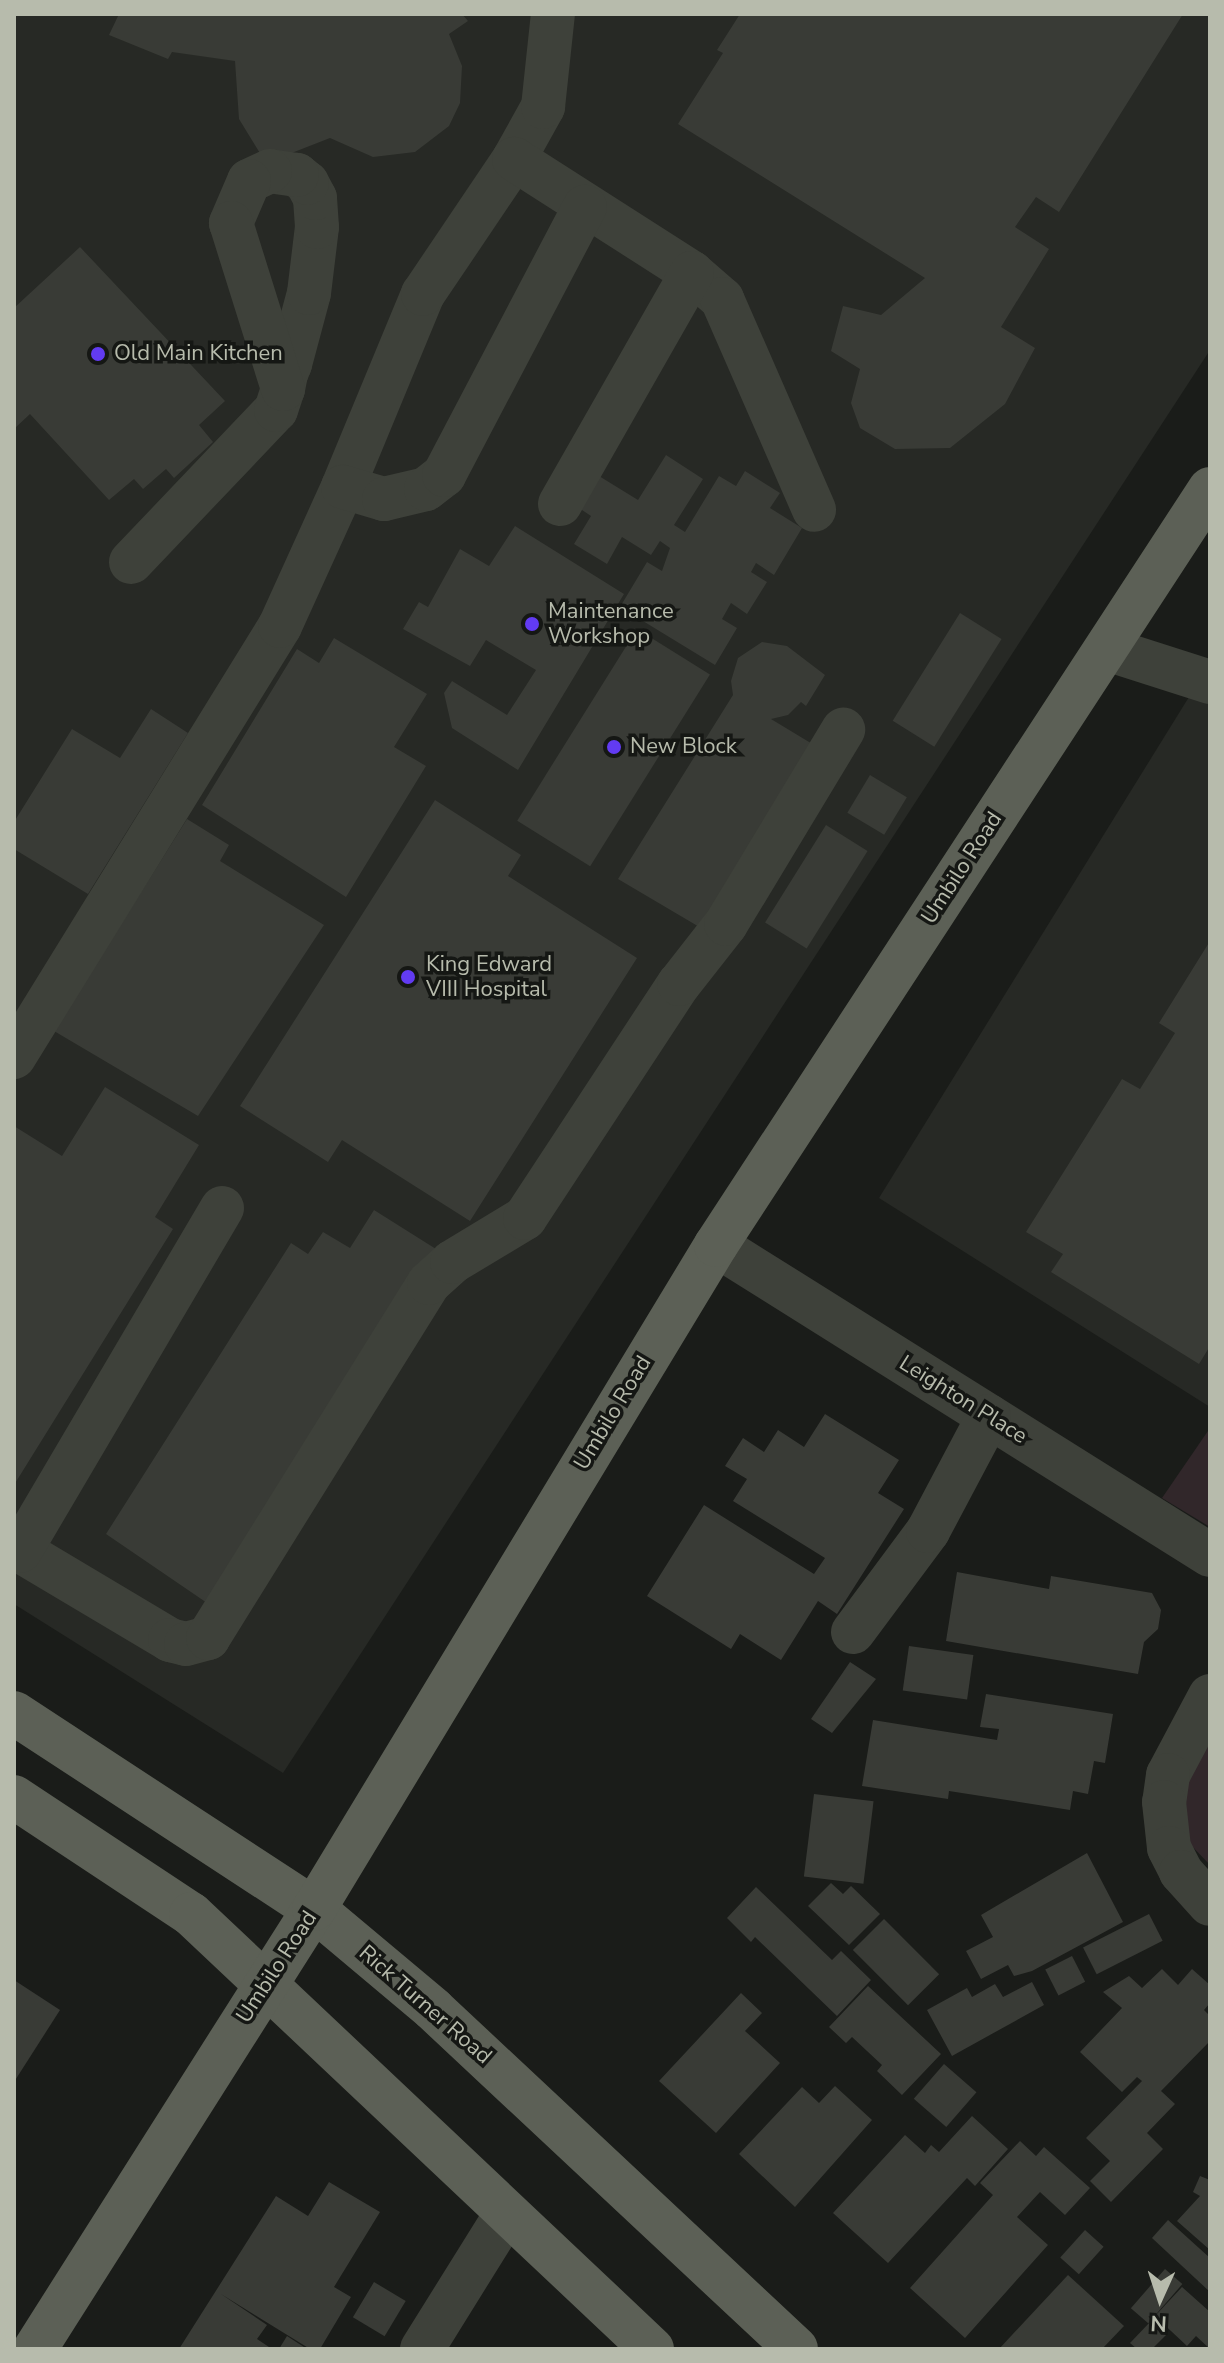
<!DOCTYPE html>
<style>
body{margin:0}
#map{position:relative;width:1224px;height:2363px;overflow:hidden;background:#1a1c19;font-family:"Nunito Sans",sans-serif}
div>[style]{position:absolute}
.built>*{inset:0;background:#272925}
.green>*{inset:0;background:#31272a}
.building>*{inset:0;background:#393b36;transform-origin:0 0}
.minor>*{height:44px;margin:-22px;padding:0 22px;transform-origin:22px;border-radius:22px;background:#3e413a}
.major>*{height:44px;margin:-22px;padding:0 22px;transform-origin:22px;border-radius:22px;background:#5c6056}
.dots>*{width:22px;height:22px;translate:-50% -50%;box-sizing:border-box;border:4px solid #151714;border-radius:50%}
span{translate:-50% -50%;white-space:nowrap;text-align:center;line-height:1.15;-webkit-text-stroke:7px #151714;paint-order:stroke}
.poi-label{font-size:22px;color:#b7bbac}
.left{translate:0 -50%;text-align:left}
.street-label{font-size:22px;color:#b7bbac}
.frame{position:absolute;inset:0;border:16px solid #b7bbac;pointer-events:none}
.north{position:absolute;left:1120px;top:2259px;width:80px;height:80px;-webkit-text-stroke:6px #151714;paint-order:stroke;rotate:183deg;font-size:22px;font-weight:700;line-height:32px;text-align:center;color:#b7bbac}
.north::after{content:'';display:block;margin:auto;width:28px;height:36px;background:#b7bbac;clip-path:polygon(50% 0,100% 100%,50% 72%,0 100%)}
</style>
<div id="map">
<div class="built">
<i style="clip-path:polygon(14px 14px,1210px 14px,1210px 350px,283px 1773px,14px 1604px)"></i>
<i style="clip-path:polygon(1210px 663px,1210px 1407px,879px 1198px)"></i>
</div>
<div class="green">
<i style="clip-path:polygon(1210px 1428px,1210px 1527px,1162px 1498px)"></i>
<i style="clip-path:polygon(1210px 1736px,1210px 1865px,1187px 1841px,1185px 1773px)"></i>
</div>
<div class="building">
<i style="clip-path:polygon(119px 14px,462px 14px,468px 21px,449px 34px,462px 66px,460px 103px,449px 126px,415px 152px,373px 157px,330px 138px,266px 163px,239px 119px,235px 61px,172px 52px,168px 59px,109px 35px)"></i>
<i style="clip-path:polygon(740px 14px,1183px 14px,1059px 212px,1036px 197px,1015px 227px,1049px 249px,1001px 327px,1035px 348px,1005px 404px,950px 448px,895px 449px,860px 428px,851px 403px,860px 369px,831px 351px,843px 306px,881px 315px,925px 278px,678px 124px,723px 53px,717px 50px)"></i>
<i style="clip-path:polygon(80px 247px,225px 401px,199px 425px,213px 442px,174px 478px,166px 469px,143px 489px,134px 479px,109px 500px,30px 414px,14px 429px,14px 308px)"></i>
<i style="clip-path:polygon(666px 455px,703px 479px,674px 525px,685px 532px,719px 476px,736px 486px,745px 471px,780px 493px,770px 508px,802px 528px,774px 575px,756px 563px,751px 572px,767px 582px,747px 614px,731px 603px,722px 619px,737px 628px,715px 665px,620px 607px,647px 562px,662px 571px,670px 548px,660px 541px,651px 555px,622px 537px,607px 564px,574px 544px,591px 516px,579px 508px,599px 476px,638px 500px)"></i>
<i style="clip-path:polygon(515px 526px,624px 594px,518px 770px,452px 728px,444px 693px,452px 681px,507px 715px,536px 670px,486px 640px,470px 666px,403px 629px,419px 602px,428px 607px,460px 549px,489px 566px)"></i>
<i style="left:960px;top:613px;width:49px;height:127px;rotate:32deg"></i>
<i style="left:637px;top:629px;width:86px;height:226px;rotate:32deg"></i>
<i style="clip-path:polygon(334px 638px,427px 694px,394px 747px,426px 766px,346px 897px,202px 805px,297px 649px,319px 663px)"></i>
<i style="clip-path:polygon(762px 642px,787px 646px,825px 675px,806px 706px,801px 702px,788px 715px,771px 719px,819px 748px,701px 928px,618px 879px,733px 695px,731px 681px,738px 658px)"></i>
<i style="clip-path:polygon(151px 709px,188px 733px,88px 894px,14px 849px,14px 822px,72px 729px,120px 758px)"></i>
<i style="left:870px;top:775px;width:43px;height:44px;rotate:31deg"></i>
<i style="clip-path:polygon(435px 800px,521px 855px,508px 876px,637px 958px,470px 1221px,342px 1140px,328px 1162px,240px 1106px)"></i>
<i style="clip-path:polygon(187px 819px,229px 845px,220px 861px,324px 925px,198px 1116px,54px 1031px)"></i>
<i style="left:826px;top:825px;width:49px;height:115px;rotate:32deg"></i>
<i style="clip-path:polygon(1210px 941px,1210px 1346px,1199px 1364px,1051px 1272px,1063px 1254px,1026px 1232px,1122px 1079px,1140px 1089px,1175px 1033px,1159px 1023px)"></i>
<i style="clip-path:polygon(105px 1087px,199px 1145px,155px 1217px,173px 1229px,14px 1485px,14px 1126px,62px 1156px)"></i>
<i style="clip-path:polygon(374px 1210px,436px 1249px,210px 1605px,106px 1534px,291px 1243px,308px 1254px,323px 1232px,350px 1248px)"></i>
<i style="clip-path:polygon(825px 1414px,899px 1460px,878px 1493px,904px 1509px,837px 1614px,818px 1601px,781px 1660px,740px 1634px,731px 1649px,647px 1596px,704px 1505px,814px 1574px,825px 1558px,733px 1501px,747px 1479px,725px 1466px,743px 1438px,764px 1452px,778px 1430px,804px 1447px)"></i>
<i style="clip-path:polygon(957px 1572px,1049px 1589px,1051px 1576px,1152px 1593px,1161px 1610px,1158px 1629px,1144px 1642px,1138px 1674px,946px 1641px)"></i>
<i style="left:909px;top:1646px;width:65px;height:45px;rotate:8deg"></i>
<i style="clip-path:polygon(850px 1662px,876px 1679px,832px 1733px,811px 1719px)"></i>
<i style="clip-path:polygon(986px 1694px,1113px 1714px,1105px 1763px,1094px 1761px,1088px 1794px,1073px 1791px,1070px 1810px,949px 1791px,948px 1799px,862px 1786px,873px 1720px,997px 1740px,999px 1729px,980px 1727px)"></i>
<i style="left:814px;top:1794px;width:60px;height:83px;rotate:7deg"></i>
<i style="clip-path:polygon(1087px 1853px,1123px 1922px,1032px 1971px,1014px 1976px,1008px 1965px,981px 1979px,966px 1951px,993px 1937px,981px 1915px)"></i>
<i style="clip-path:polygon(831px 1883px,843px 1894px,851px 1886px,880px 1914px,849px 1945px,808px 1906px)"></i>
<i style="clip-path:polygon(756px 1887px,832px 1960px,841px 1951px,871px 1980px,837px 2016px,755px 1937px,751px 1942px,727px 1918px)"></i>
<i style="left:1149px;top:1914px;width:30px;height:74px;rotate:63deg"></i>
<i style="left:884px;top:1919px;width:78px;height:44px;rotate:45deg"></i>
<i style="left:1072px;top:1956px;width:29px;height:30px;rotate:63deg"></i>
<i style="clip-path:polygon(1162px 1969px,1178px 1985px,1192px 1969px,1210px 1985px,1210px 2003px,1204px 2010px,1210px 2016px,1210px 2041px,1161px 2091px,1175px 2104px,1147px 2133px,1163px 2149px,1111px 2202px,1090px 2181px,1110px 2161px,1086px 2138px,1142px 2081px,1137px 2077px,1122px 2092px,1080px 2052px,1122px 2008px,1103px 1992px,1129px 1976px,1142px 1988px)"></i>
<i style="clip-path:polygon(14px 1980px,60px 2010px,14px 2082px)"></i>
<i style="clip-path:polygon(1032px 1982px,1044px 2005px,952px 2056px,927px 2010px,967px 1988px,972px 1997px,995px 1984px,1003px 1997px)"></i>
<i style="clip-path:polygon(868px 1986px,941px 2054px,902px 2095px,877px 2071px,882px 2065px,852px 2037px,846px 2043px,829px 2027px)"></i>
<i style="clip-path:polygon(741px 1993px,762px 2013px,745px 2031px,780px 2063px,716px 2133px,659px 2081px)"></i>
<i style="left:944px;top:2064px;width:43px;height:46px;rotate:41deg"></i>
<i style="clip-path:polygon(835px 2086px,872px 2120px,795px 2207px,739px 2154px,802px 2087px,819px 2103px)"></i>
<i style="clip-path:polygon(972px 2116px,1008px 2149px,975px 2186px,967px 2178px,888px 2263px,833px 2213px,905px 2135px,925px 2153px,931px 2145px,939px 2152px)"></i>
<i style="clip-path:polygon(1020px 2141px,1036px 2156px,1044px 2147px,1090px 2188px,1065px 2215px,1040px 2192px,1017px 2217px,1048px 2245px,965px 2338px,910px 2288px,993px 2195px,980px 2183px)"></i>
<i style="clip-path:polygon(1200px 2176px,1210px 2180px,1210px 2250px,1177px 2221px,1200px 2196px,1193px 2192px)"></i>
<i style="clip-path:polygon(329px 2182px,380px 2212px,334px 2287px,351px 2297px,320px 2349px,310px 2349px,221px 2294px,267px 2325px,257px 2339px,272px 2349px,179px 2349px,276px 2196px,308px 2216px)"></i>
<i style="clip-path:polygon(1168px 2220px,1210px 2258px,1210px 2292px,1152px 2238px)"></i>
<i style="left:1085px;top:2230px;width:25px;height:37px;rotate:42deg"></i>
<i style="left:1165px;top:2269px;width:23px;height:52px;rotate:41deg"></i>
<i style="clip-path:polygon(1068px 2275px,1124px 2326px,1102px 2349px,999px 2349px)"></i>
<i style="left:374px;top:2282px;width:37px;height:41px;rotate:31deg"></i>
<i style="clip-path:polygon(1182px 2287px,1210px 2312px,1210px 2349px,1196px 2336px,1187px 2346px,1155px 2316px)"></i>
<i style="clip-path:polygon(1151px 2321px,1166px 2335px,1152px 2349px,1137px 2349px,1130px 2343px)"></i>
<i style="clip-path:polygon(287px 2336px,307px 2349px,279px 2349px)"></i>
</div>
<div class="minor">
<i style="left:514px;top:159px;width:60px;rotate:-60.9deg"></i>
<i style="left:543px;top:107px;width:94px;rotate:-83.9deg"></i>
<i style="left:343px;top:487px;width:209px;rotate:-67.5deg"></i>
<i style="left:423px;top:294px;width:163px;rotate:-56deg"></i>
<i style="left:514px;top:159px;width:211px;rotate:32.6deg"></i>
<i style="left:692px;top:273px;width:40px;rotate:41deg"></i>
<i style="left:722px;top:299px;width:230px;rotate:66.4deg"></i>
<i style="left:560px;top:504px;width:266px;rotate:-60.3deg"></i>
<i style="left:131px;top:562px;width:210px;rotate:-46.4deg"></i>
<i style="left:276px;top:410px;width:22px;rotate:-72deg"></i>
<i style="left:283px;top:389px;width:15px;rotate:-79deg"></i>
<i style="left:286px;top:374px;width:11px;rotate:-68deg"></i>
<i style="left:290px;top:364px;width:73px;rotate:-75deg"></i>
<i style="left:309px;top:293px;width:66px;rotate:-83.1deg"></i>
<i style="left:317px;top:227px;width:29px;rotate:-94deg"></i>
<i style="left:315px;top:198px;width:17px;rotate:-118deg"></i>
<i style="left:307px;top:183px;width:13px;rotate:-141deg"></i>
<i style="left:297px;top:175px;width:27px;rotate:-172deg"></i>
<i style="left:270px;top:171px;width:23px;rotate:155deg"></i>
<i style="left:249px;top:181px;width:46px;rotate:113.2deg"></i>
<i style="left:231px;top:223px;width:174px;rotate:72.6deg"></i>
<i style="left:1110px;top:650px;width:105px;rotate:17.7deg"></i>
<i style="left:14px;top:1057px;width:506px;rotate:-58.32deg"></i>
<i style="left:280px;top:626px;width:153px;rotate:-65.6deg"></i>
<i style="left:343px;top:487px;width:43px;rotate:16.3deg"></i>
<i style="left:384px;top:499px;width:43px;rotate:-13.4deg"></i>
<i style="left:426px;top:489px;width:23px;rotate:-38deg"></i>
<i style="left:444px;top:475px;width:303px;rotate:-62.3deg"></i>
<i style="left:716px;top:1245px;width:583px;rotate:32.11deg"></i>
<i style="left:14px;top:1547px;width:182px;rotate:30.8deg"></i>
<i style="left:170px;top:1640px;width:16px;rotate:14deg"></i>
<i style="left:186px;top:1644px;width:23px;rotate:-15deg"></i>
<i style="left:208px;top:1638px;width:418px;rotate:-58.1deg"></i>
<i style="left:429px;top:1283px;width:31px;rotate:-42deg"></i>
<i style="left:452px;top:1262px;width:85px;rotate:-31.1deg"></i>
<i style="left:525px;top:1218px;width:280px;rotate:-56.7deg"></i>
<i style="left:679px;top:984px;width:76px;rotate:-51.9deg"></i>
<i style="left:726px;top:924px;width:227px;rotate:-58.9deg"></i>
<i style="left:20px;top:1551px;width:398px;rotate:-59.5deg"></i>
<i style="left:853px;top:1632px;width:126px;rotate:-53.4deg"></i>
<i style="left:928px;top:1531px;width:130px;rotate:-62.1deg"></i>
<i style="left:1210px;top:1696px;width:89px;rotate:118deg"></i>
<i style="left:1168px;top:1775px;width:27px;rotate:98deg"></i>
<i style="left:1164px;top:1802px;width:46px;rotate:83.8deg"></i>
<i style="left:1169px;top:1848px;width:27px;rotate:63deg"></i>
<i style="left:1181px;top:1872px;width:43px;rotate:47.8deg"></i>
<i style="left:422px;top:2349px;width:159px;rotate:-58.1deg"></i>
</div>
<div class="major">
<i style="left:14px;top:1713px;width:358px;rotate:33.2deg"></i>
<i style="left:314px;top:1909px;width:155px;rotate:40deg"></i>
<i style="left:433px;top:2009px;width:497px;rotate:43.1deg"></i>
<i style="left:14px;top:1797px;width:212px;rotate:33.5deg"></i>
<i style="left:191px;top:1914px;width:634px;rotate:43.34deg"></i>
<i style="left:35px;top:2349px;width:521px;rotate:-57.62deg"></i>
<i style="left:314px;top:1909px;width:776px;rotate:-58.81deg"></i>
<i style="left:716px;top:1245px;width:903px;rotate:-56.84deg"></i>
</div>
<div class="dots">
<i style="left:98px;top:354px;background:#623bf2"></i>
<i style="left:532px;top:624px;background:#623bf2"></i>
<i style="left:614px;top:747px;background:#623bf2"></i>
<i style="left:408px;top:977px;background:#623bf2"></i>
</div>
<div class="poi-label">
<span class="left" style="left:114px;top:354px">Old Main Kitchen</span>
<span class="left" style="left:548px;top:624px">Maintenance<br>Workshop</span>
<span class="left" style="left:630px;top:747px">New Block</span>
<span class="left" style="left:426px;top:977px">King Edward<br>VIII Hospital</span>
</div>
<div class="street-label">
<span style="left:962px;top:868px;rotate:-57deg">Umbilo Road</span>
<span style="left:963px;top:1400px;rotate:32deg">Leighton Place</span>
<span style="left:613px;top:1413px;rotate:-59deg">Umbilo Road</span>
<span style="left:277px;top:1967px;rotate:-57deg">Umbilo Road</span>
<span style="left:425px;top:2005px;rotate:41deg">Rick Turner Road</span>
</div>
<div class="frame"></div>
<div class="north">N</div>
</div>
